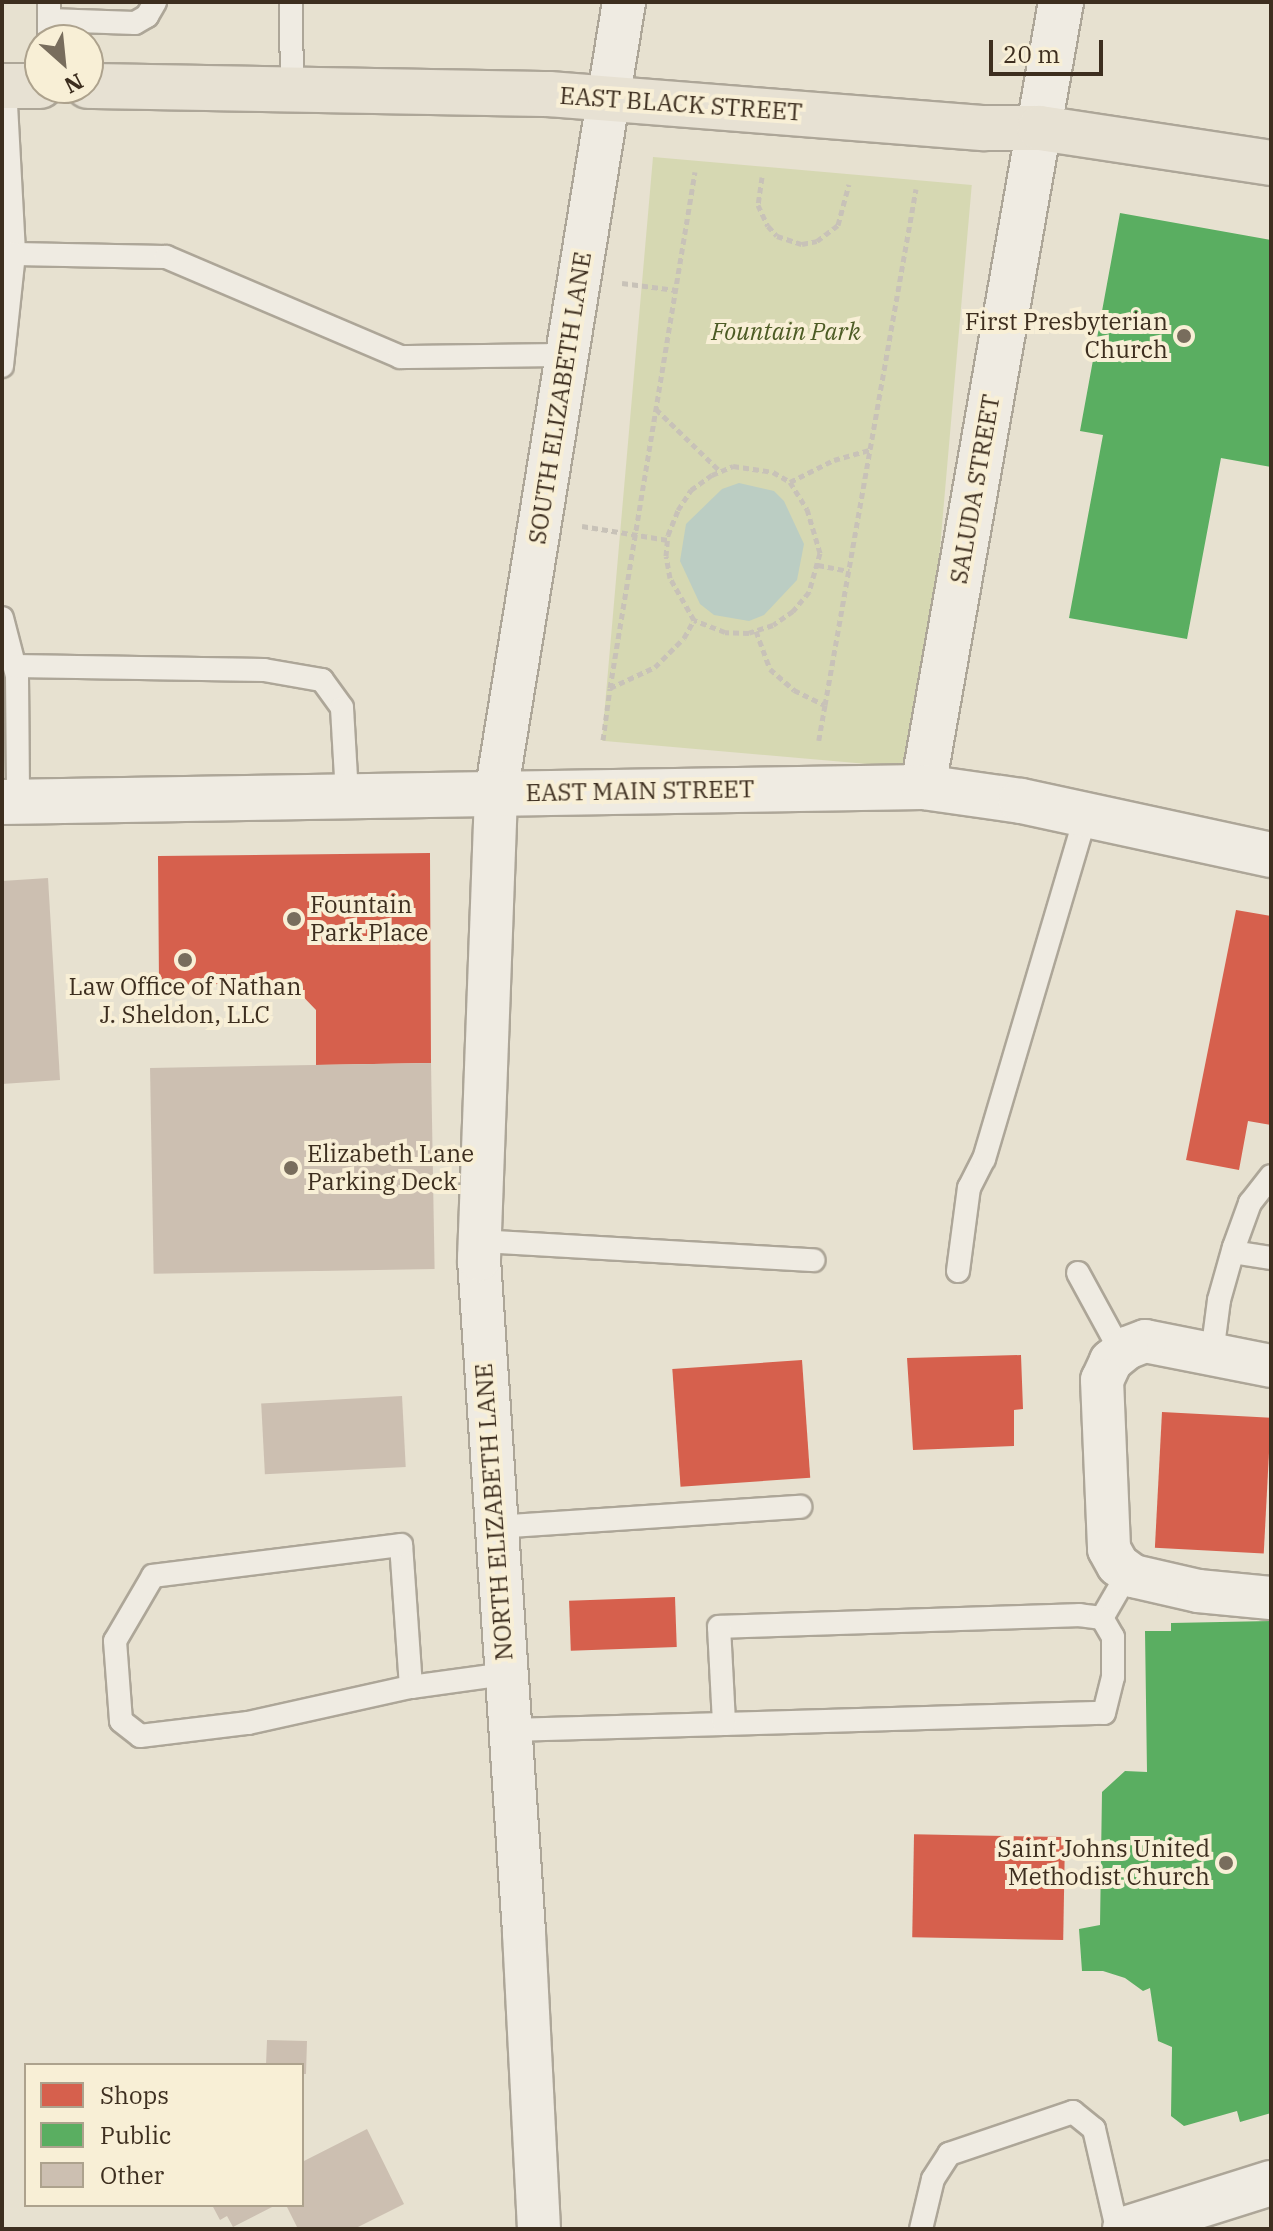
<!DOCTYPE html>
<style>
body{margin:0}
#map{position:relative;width:1273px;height:2231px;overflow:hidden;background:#e7e1d0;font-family:"IBM Plex Serif",serif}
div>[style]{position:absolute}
.green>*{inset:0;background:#d6d8b2;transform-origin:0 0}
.water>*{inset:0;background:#bbcdc3}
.shops>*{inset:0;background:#d6604d;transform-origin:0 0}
.public>*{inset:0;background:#5aae61}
.building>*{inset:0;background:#ccbfb1;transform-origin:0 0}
.path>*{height:5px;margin-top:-2.5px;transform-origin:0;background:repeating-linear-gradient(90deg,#c8c2b8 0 6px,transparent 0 10px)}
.roads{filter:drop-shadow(2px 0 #ada698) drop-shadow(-2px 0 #ada698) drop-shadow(0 2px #ada698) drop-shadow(0 -2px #ada698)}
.lane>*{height:22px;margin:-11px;padding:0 11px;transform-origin:11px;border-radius:11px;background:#efebe2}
.street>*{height:42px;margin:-21px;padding:0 21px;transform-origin:21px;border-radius:21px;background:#efebe2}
.secondary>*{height:44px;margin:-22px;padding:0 22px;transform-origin:22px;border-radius:22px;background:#efebe2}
.primary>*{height:44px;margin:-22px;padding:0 22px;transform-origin:22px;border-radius:22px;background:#e7e1d3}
.dots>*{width:22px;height:22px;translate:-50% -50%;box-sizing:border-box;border:4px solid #f8efd6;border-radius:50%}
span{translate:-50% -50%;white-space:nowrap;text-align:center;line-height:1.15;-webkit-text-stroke:8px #f8efd6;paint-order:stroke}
.street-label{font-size:24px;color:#3d2e1f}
.poi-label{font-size:24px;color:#3d2e1f}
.right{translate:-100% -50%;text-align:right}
.left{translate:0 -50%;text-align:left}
.park-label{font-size:24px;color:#4c5b24;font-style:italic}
.frame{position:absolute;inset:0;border:4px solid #3d2e1f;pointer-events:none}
.legend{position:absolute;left:24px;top:2063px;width:280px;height:144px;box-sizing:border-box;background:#f8efd6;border:2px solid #ada28d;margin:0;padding:10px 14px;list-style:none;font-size:24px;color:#3d2e1f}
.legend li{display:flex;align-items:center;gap:16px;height:40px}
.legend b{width:40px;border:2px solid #ada28d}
.north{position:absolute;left:24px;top:24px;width:80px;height:80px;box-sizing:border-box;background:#f8efd6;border:2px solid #ada28d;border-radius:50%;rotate:153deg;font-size:22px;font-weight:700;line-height:32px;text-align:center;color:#3d2e1f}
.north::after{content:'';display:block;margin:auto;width:28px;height:36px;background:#786d5d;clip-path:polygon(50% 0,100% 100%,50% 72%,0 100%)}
.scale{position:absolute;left:989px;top:40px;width:114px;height:36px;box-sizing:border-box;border:4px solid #3d2e1f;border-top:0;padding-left:10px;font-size:24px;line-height:28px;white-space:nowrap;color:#3d2e1f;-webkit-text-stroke:6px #f8efd6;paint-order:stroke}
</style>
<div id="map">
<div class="green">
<i style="left:653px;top:157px;width:320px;height:586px;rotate:5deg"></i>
</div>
<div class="water">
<i style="clip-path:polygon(739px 483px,774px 491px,784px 501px,804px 544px,797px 580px,764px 615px,749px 621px,714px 615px,700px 604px,680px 561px,686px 524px,722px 489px)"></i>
</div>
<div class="shops">
<i style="clip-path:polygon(430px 853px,431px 1063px,316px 1065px,316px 1010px,290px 983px,159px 985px,158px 856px)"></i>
<i style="clip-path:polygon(1236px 910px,1271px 916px,1271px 1125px,1248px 1121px,1239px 1170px,1186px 1160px)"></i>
<i style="clip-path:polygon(1021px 1355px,1023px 1409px,1014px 1410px,1014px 1446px,913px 1450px,907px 1358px)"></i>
<i style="left:802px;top:1360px;width:118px;height:130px;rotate:86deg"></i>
<i style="left:1162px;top:1412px;width:109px;height:136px;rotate:3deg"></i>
<i style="left:675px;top:1597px;width:50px;height:106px;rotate:88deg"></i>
<i style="left:1065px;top:1837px;width:103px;height:151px;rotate:91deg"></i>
</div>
<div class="public">
<i style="clip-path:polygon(1120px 213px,1271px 240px,1271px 467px,1221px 458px,1187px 639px,1069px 618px,1103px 435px,1080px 431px)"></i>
<i style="clip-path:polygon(1271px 1621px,1271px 2113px,1240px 2122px,1237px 2111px,1184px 2126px,1171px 2116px,1172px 2047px,1158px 2041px,1150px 1988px,1143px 1991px,1125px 1978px,1103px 1971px,1082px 1971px,1079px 1929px,1100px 1925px,1102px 1792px,1125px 1771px,1147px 1772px,1145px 1631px,1171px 1631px,1171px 1623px)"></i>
</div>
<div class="building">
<i style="clip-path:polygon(48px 878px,60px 1080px,2px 1084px,2px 881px)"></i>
<i style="left:431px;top:1063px;width:206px;height:281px;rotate:89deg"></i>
<i style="left:402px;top:1396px;width:71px;height:141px;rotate:87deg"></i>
<i style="clip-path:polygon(267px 2040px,307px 2041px,306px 2074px,302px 2074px,302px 2065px,266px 2065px)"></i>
<i style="clip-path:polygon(367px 2129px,404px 2204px,354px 2229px,298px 2229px,286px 2205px,302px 2205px,302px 2162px)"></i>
<i style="clip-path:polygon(212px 2205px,276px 2205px,233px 2227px,227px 2216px,220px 2220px)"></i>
</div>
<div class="path">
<i style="left:762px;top:177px;width:28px;rotate:98deg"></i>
<i style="left:758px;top:205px;width:23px;rotate:65deg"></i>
<i style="left:768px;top:226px;width:13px;rotate:48deg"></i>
<i style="left:777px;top:236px;width:26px;rotate:18deg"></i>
<i style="left:802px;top:244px;width:15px;rotate:-11deg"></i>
<i style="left:817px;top:241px;width:26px;rotate:-37deg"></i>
<i style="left:838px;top:225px;width:42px;rotate:-75deg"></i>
<i style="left:622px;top:283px;width:54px;rotate:7.4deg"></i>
<i style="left:656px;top:409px;width:89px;rotate:44.1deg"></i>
<i style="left:733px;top:466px;width:40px;rotate:8.5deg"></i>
<i style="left:773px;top:472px;width:20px;rotate:30deg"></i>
<i style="left:790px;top:482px;width:32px;rotate:58deg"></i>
<i style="left:807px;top:509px;width:46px;rotate:73.5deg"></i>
<i style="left:820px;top:553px;width:41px;rotate:105.8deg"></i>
<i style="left:809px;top:592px;width:25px;rotate:130deg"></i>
<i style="left:793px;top:611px;width:24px;rotate:145deg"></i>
<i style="left:773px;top:625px;width:25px;rotate:162deg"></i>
<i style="left:749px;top:633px;width:24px;rotate:-178deg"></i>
<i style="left:725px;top:632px;width:33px;rotate:-159deg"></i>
<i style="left:694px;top:620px;width:48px;rotate:-119.7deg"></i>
<i style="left:670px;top:578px;width:22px;rotate:-100deg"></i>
<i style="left:666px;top:556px;width:21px;rotate:-85deg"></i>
<i style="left:668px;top:535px;width:27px;rotate:-68deg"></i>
<i style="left:678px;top:510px;width:24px;rotate:-57deg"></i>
<i style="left:691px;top:490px;width:26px;rotate:-36deg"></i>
<i style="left:712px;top:475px;width:23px;rotate:-23deg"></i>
<i style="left:790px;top:482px;width:49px;rotate:-26.6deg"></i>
<i style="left:834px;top:460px;width:37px;rotate:-16deg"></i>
<i style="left:582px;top:526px;width:87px;rotate:9.2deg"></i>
<i style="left:818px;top:565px;width:32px;rotate:11deg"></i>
<i style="left:756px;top:631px;width:40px;rotate:69.8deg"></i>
<i style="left:770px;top:669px;width:32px;rotate:41deg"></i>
<i style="left:794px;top:690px;width:34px;rotate:26deg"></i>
<i style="left:825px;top:705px;width:36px;rotate:100deg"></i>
<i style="left:610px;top:688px;width:523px;rotate:-80.65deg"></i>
<i style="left:825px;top:705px;width:524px;rotate:-80deg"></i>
<i style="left:603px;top:740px;width:52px;rotate:-82.3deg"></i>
<i style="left:610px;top:688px;width:50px;rotate:-25deg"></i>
<i style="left:655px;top:667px;width:41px;rotate:-45deg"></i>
<i style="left:684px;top:638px;width:21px;rotate:-61deg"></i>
</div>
<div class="roads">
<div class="lane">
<i style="left:49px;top:2px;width:38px;rotate:90deg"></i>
<i style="left:291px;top:2px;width:89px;rotate:89.4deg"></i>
<i style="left:49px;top:20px;width:86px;rotate:2deg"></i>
<i style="left:135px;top:23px;width:14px;rotate:-30deg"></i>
<i style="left:147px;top:16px;width:16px;rotate:-60deg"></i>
<i style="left:5px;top:86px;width:168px;rotate:86.9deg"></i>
<i style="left:14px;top:254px;width:152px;rotate:1.1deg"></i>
<i style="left:166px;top:257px;width:254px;rotate:23.1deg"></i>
<i style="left:400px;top:357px;width:168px;rotate:-0.7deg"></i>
<i style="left:2px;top:366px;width:113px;rotate:-83.9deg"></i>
<i style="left:2px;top:618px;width:60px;rotate:75.5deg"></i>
<i style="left:17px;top:676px;width:126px;rotate:89.5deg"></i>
<i style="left:15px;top:666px;width:249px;rotate:0.9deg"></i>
<i style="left:264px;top:670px;width:59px;rotate:9.8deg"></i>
<i style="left:322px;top:680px;width:34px;rotate:54deg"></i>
<i style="left:342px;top:708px;width:88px;rotate:86.7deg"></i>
<i style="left:480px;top:1241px;width:334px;rotate:3.3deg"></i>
<i style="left:1233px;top:1252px;width:38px;rotate:9deg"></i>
<i style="left:958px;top:1271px;width:84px;rotate:-82.5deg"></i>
<i style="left:969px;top:1188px;width:33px;rotate:-63deg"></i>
<i style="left:984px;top:1159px;width:359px;rotate:-73.5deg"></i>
<i style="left:1078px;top:1273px;width:90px;rotate:61.4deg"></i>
<i style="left:1212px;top:1354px;width:54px;rotate:-82.6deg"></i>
<i style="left:1219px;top:1300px;width:55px;rotate:-74.2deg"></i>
<i style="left:1234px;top:1247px;width:47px;rotate:-70deg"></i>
<i style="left:1250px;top:1203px;width:34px;rotate:-52deg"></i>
<i style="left:495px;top:1527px;width:306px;rotate:-3.8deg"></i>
<i style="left:1102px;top:1618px;width:52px;rotate:-60deg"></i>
<i style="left:411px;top:1687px;width:142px;rotate:-94deg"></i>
<i style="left:401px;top:1545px;width:250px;rotate:172.9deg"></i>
<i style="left:153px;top:1576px;width:75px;rotate:120.3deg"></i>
<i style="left:115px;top:1641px;width:80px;rotate:85.7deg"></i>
<i style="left:121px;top:1721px;width:24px;rotate:38deg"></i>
<i style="left:140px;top:1736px;width:109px;rotate:-6.9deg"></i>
<i style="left:248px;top:1723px;width:167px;rotate:-12.5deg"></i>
<i style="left:411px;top:1687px;width:96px;rotate:-7.8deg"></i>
<i style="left:510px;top:1730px;width:214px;rotate:-1.6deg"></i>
<i style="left:724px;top:1724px;width:380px;rotate:-1.7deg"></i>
<i style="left:1104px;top:1713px;width:37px;rotate:-76deg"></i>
<i style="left:1113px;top:1677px;width:40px;rotate:-90deg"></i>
<i style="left:1113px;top:1637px;width:22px;rotate:-120deg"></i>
<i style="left:1102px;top:1618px;width:23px;rotate:-173deg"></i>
<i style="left:1079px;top:1615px;width:360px;rotate:178.1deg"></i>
<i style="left:719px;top:1627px;width:97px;rotate:87deg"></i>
<i style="left:921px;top:2229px;width:51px;rotate:-76.5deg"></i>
<i style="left:933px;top:2179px;width:30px;rotate:-57deg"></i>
<i style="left:949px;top:2154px;width:131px;rotate:-18.7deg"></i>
<i style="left:1073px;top:2112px;width:27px;rotate:39deg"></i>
<i style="left:1094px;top:2129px;width:103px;rotate:77deg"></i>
</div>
<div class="street">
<i style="left:1271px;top:1366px;width:128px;rotate:-168.8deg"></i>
<i style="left:1145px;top:1341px;width:19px;rotate:159deg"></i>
<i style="left:1127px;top:1348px;width:21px;rotate:141deg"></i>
<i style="left:1111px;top:1361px;width:21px;rotate:115deg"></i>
<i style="left:1102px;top:1380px;width:169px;rotate:87.6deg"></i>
<i style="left:1109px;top:1549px;width:18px;rotate:61deg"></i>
<i style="left:1118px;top:1565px;width:19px;rotate:36deg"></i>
<i style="left:1133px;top:1576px;width:67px;rotate:13deg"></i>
<i style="left:1198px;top:1591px;width:73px;rotate:5.5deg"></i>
<i style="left:539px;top:2229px;width:297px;rotate:-92.9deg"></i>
<i style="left:524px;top:1932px;width:675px;rotate:-93.83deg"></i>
<i style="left:479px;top:1259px;width:465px;rotate:-87.9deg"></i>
<i style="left:496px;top:794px;width:802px;rotate:-80.82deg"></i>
</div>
<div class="secondary">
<i style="left:923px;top:787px;width:797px;rotate:-80.03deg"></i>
<i style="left:2px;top:802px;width:921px;rotate:-0.93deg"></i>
<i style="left:923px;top:787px;width:99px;rotate:8.1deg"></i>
<i style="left:1021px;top:801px;width:256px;rotate:12.2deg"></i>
<i style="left:1125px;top:2229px;width:153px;rotate:-17.5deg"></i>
</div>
<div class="primary">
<i style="left:2px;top:86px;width:38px"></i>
<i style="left:88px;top:86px;width:461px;rotate:1deg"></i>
<i style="left:549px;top:94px;width:437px;rotate:4.5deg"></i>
<i style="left:985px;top:128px;width:55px"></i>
<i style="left:1040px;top:128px;width:234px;rotate:8.6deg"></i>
</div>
</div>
<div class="dots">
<i style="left:1184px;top:336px;background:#786d5d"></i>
<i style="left:294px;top:919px;background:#786d5d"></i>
<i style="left:185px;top:960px;background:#786d5d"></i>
<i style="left:291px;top:1168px;background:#786d5d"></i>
<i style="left:1226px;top:1863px;background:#786d5d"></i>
</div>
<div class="street-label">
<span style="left:681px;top:104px;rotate:4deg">EAST BLACK STREET</span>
<span style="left:560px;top:398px;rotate:-81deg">SOUTH ELIZABETH LANE</span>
<span style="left:975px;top:489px;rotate:-80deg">SALUDA STREET</span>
<span style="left:640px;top:791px;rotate:-1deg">EAST MAIN STREET</span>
<span style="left:494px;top:1512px;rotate:-94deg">NORTH ELIZABETH LANE</span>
</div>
<div class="poi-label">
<span class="right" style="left:1168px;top:336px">First Presbyterian<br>Church</span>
<span class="left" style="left:310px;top:919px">Fountain<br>Park Place</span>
<span style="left:185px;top:1001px">Law Office of Nathan<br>J. Sheldon, LLC</span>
<span class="left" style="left:307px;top:1168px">Elizabeth Lane<br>Parking Deck</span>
<span class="right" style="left:1210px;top:1863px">Saint Johns United<br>Methodist Church</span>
</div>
<div class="park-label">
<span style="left:786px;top:332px">Fountain Park</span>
</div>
<div class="frame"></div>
<ul class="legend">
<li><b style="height:22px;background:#d6604d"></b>Shops</li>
<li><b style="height:22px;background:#5aae61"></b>Public</li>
<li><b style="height:22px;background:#ccbfb1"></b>Other</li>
</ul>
<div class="north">N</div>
<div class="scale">20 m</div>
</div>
